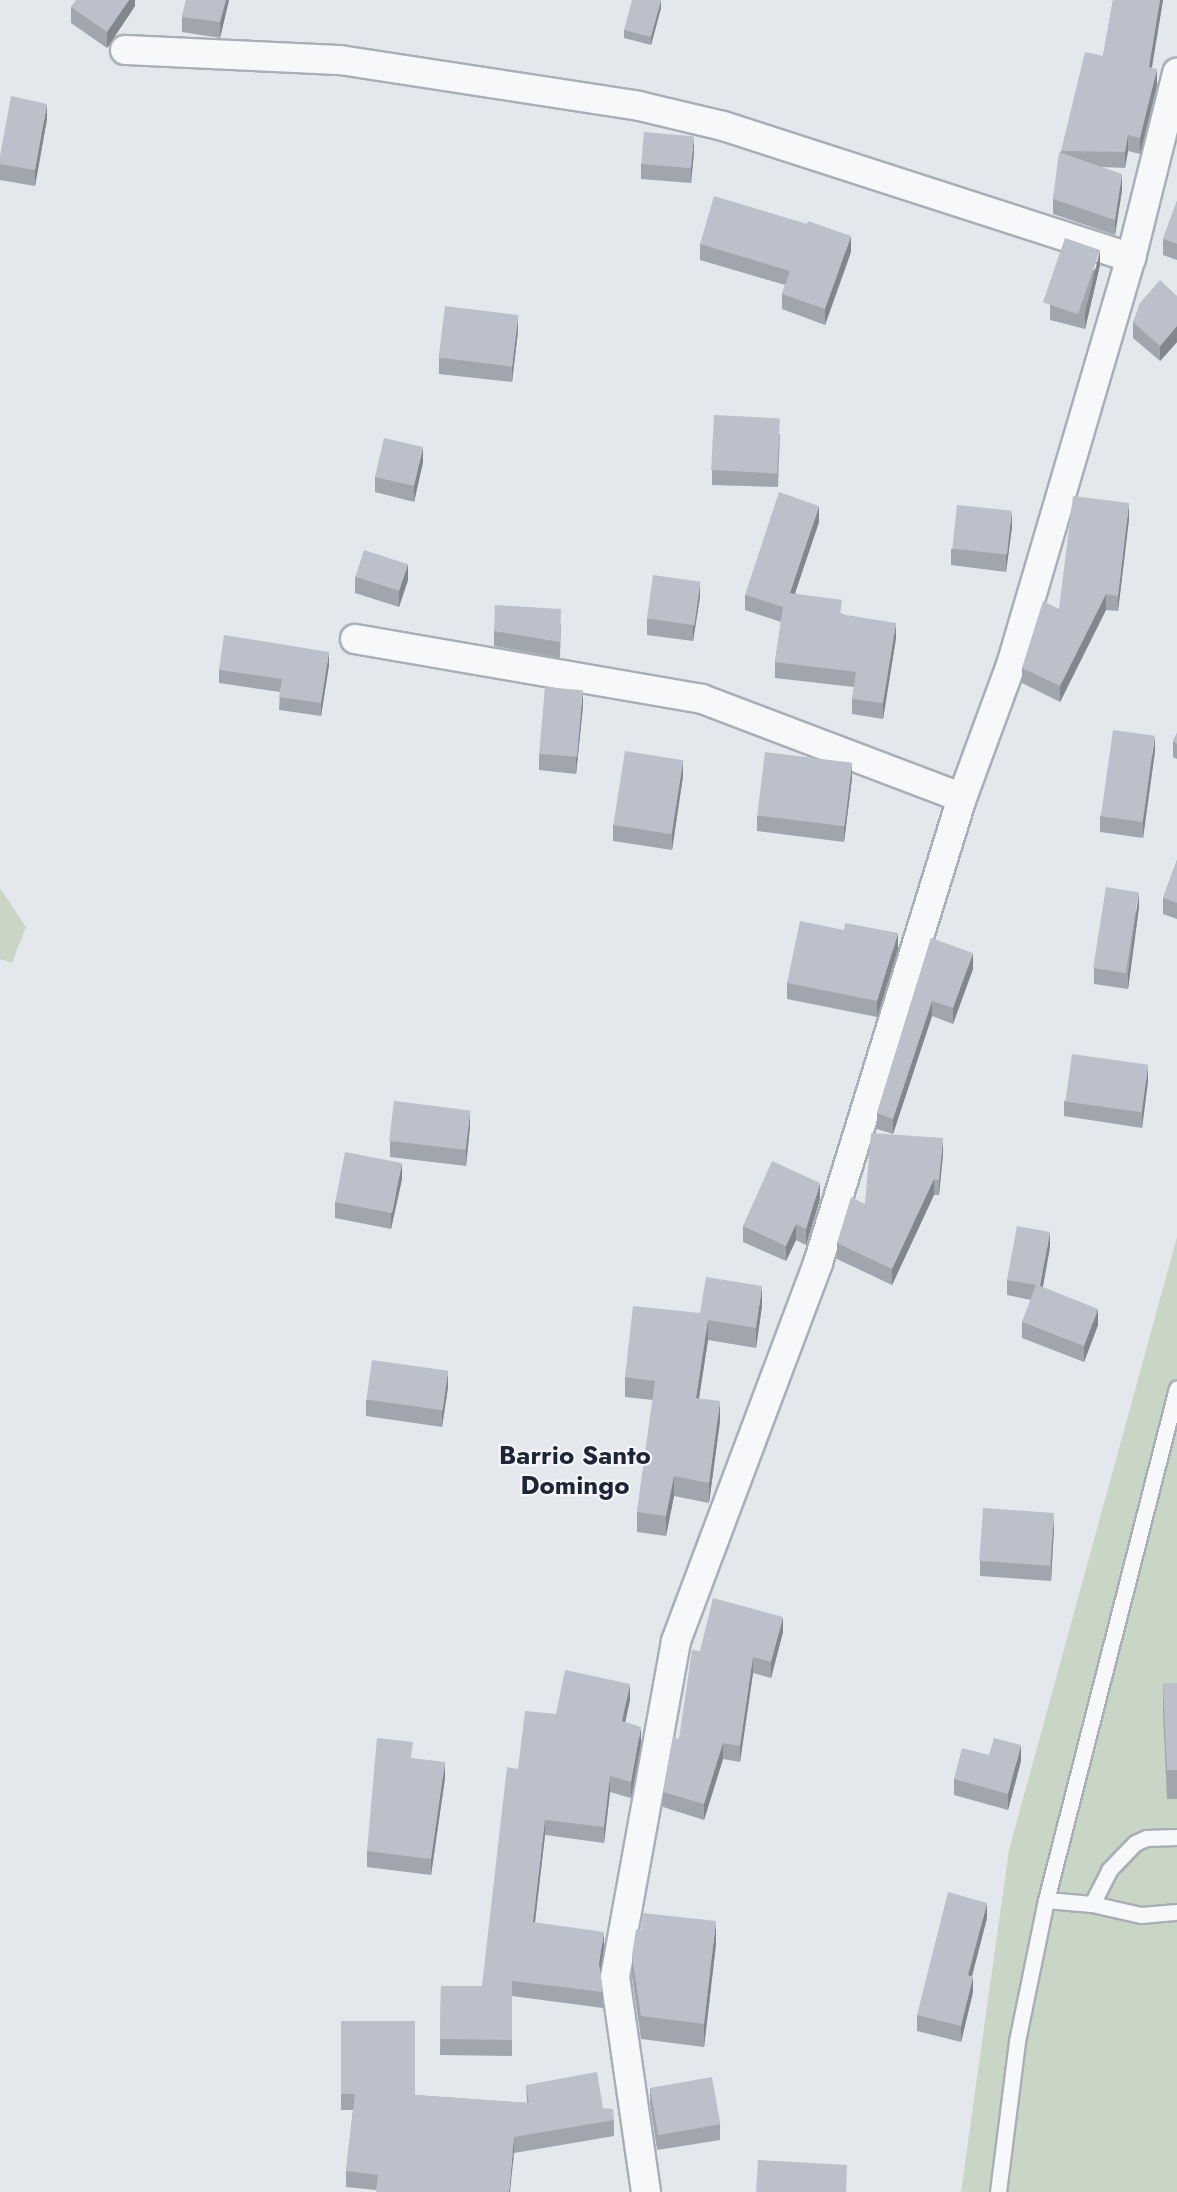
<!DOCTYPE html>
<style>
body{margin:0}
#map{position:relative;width:1177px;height:2192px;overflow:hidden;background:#e4e7ec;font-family:Jost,sans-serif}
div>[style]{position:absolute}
.green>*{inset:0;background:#c9d6c5}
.roads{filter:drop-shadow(2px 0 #a9aeb7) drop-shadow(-2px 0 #a9aeb7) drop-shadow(0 2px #a9aeb7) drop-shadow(0 -2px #a9aeb7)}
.lane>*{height:15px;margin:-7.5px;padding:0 7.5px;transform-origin:7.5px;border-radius:7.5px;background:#f7f8fa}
.street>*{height:28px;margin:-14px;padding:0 14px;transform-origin:14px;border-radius:14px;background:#f7f8fa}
.wall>*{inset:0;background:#a1a5ae}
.shaded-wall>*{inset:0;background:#83868d}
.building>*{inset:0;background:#bbc0ca;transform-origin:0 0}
span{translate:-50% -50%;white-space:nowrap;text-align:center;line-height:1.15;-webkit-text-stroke:4.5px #f4f6f9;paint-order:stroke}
.quarter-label{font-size:26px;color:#1d2536;font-weight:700}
</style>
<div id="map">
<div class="green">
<i style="clip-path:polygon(0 888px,26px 927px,12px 963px,0 959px)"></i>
<i style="clip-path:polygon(1177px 1237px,1177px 2192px,961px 2192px,1009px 1850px)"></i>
</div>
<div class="roads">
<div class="lane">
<i style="left:1046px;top:1900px;width:46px;rotate:5deg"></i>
<i style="left:1092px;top:1904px;width:50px;rotate:12.7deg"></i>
<i style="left:1141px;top:1915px;width:36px;rotate:-5deg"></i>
<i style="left:1092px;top:1904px;width:38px;rotate:-63deg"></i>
<i style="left:1109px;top:1870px;width:37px;rotate:-46deg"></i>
<i style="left:1135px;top:1843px;width:12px;rotate:-24deg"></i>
<i style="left:1146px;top:1838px;width:31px;rotate:-2deg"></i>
<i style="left:998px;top:2192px;width:152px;rotate:-82.8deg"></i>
<i style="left:1017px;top:2041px;width:144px;rotate:-78.4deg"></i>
<i style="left:1046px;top:1900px;width:528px;rotate:-75.65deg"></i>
</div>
<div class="street">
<i style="left:125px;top:50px;width:215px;rotate:2.7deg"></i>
<i style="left:340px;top:60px;width:303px;rotate:8.7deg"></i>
<i style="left:639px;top:106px;width:86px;rotate:13.4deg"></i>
<i style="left:723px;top:126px;width:429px;rotate:17.9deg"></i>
<i style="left:355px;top:639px;width:352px;rotate:9.8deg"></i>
<i style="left:702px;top:699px;width:278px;rotate:20.8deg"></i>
<i style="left:646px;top:2192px;width:217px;rotate:-98.2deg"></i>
<i style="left:615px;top:1977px;width:341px;rotate:-79.7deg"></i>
<i style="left:676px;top:1641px;width:404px;rotate:-69.4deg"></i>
<i style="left:818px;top:1263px;width:487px;rotate:-72.8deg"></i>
<i style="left:962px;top:798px;width:142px;rotate:-69.8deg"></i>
<i style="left:1011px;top:665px;width:424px;rotate:-73.6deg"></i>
<i style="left:1131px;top:258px;width:191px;rotate:-76deg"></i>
</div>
</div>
<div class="wall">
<i style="clip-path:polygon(135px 0,135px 6px,107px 48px,71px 23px,71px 7px)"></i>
<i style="clip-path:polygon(186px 0,229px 0,220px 38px,182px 32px,182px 17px)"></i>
<i style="clip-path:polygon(1113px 0,1163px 0,1152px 68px,1157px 85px,1140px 154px,1128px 151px,1125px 168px,1102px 167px,1122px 190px,1115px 235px,1053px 214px,1053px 199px,1061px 151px,1103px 56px)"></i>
<i style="clip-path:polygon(661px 8px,651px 45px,624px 38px,624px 30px)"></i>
<i style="clip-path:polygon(47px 119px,35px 186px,0 180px,0 156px)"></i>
<i style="clip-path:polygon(694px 152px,691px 183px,641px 179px,641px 164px)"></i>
<i style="clip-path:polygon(1177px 201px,1177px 260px,1163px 255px,1163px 239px)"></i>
<i style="clip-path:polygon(700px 244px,851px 252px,825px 325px,782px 309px,782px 294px,785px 285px,700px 260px)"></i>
<i style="clip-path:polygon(1100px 265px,1085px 329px,1050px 320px,1050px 304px)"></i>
<i style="clip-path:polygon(1177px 296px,1177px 342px,1160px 361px,1133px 338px,1133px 322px)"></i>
<i style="clip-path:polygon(518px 331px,512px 382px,439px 374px,439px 358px)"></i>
<i style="clip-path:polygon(780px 434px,778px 487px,712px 485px,712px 470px)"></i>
<i style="clip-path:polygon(423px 462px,414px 502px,375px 492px,375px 477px)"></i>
<i style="clip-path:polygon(1129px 519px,1118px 611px,1106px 610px,1060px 702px,1022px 683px,1022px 668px,1059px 609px)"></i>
<i style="clip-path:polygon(819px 522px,795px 593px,896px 638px,883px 719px,852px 714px,852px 699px,854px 687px,775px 678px,775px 662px,781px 622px,745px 610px,745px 595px)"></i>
<i style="clip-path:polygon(1012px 527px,1006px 572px,951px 565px,951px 549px)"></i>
<i style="clip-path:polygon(355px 577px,408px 580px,399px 607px,355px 593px)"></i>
<i style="clip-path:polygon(700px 597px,693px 641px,647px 635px,647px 619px)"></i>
<i style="clip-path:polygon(561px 624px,560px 658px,494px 646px,494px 631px)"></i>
<i style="clip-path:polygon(329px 665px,321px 716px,279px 710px,280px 692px,219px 683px,219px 670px)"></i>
<i style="clip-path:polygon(583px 706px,576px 774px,539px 770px,539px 754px)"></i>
<i style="clip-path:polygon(1177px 733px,1177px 759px,1173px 757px,1173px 741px)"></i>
<i style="clip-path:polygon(1155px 751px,1143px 838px,1100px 832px,1100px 816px)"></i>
<i style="clip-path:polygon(683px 776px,672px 850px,613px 841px,613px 825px)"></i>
<i style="clip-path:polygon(852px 778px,844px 842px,757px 831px,757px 816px)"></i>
<i style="clip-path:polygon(1177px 860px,1177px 919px,1163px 914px,1163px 898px)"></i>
<i style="clip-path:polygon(1139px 907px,1128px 989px,1094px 984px,1094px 968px)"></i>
<i style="clip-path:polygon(931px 938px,973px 969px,953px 1024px,932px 1016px,893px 1134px,877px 1129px,877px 1113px)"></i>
<i style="clip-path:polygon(898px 949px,877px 1017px,787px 999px,787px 983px)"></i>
<i style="clip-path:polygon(1148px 1081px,1142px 1128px,1064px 1116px,1064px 1101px)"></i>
<i style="clip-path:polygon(470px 1126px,466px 1166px,390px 1157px,390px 1141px)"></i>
<i style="clip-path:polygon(943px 1154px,939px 1195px,934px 1195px,892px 1285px,837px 1259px,837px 1243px,865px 1204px)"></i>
<i style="clip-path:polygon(402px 1179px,391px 1229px,335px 1218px,335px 1202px)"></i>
<i style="clip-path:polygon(820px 1199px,806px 1245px,796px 1240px,786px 1261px,743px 1242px,743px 1226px)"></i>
<i style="clip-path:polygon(1050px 1247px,1043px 1287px,1098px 1325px,1084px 1362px,1022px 1338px,1022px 1322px,1031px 1300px,1007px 1295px,1007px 1280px)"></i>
<i style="clip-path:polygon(762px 1306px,756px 1348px,708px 1340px,699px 1398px,720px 1421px,709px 1503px,674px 1496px,666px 1536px,637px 1532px,637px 1512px,653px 1400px,625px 1397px,625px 1377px,700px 1313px)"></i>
<i style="clip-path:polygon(448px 1387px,442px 1427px,366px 1416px,366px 1400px)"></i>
<i style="clip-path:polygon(1054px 1528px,1051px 1581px,980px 1576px,980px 1561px)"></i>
<i style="clip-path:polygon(783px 1632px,771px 1678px,753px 1673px,740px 1762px,723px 1759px,704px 1820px,663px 1807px,663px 1792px,679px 1739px,700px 1651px)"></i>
<i style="clip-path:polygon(1163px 1683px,1177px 1683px,1177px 1799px,1167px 1799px,1163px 1712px)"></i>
<i style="clip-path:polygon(630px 1700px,625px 1722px,641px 1743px,631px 1798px,610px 1792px,604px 1843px,545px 1835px,535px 1923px,604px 1947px,600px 1972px,603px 1992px,603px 2008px,512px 1996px,512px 2056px,440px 2055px,441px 1986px,482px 1986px,518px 1769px,556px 1714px)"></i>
<i style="clip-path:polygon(413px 1758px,445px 1778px,431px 1875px,367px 1867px,367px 1851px)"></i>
<i style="clip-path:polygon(1021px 1761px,1008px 1810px,954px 1795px,954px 1779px)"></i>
<i style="clip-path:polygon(987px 1918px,972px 1976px,973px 1992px,961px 2042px,917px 2031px,917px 2015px)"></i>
<i style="clip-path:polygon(716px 1944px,704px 2047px,641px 2039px,632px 1977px,632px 1955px)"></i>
<i style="clip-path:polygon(341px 2021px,415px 2095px,527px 2103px,526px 2085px,603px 2108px,614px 2120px,614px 2136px,514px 2153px,376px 2190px,346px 2187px,346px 2171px,353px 2110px,341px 2110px)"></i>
<i style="clip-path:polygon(650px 2088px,720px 2124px,720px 2140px,657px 2150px,650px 2103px)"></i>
</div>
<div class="shaded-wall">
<i style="clip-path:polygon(129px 0,135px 0,135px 6px,107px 48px,107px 32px)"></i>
<i style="clip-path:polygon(226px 0,229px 0,220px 38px,220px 22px)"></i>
<i style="clip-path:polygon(661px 0,661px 8px,651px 45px,651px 37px)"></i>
<i style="clip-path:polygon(1160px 0,1163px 0,1149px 83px,1149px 67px)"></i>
<i style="clip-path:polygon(1157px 69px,1157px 85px,1140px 154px,1140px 138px)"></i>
<i style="clip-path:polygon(47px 104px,47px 119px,35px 186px,35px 170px)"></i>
<i style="clip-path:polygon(1128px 135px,1128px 151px,1125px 168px,1125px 152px)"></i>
<i style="clip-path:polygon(694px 136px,694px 152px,691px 183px,691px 167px)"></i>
<i style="clip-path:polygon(1122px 174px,1122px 190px,1115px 235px,1115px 220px)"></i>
<i style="clip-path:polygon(851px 236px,851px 252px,825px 325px,825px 309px)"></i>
<i style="clip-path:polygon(1100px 250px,1100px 265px,1085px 329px,1085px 313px)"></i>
<i style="clip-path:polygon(518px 315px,518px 331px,512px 382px,512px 367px)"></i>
<i style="clip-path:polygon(1177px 326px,1177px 342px,1160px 361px,1160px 346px)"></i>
<i style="clip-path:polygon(423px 447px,423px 462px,414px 502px,414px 486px)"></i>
<i style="clip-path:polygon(1129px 503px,1129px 519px,1118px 611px,1118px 596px)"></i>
<i style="clip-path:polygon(819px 506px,819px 522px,790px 608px,790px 593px)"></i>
<i style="clip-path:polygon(1012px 511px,1012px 527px,1006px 572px,1006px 556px)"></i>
<i style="clip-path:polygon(408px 564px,408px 580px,399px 607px,399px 591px)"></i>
<i style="clip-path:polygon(700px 582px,700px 597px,693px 641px,693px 626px)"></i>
<i style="clip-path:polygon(1106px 594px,1106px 610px,1060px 702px,1060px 686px)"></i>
<i style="clip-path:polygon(896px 623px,896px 638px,883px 719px,883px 703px)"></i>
<i style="clip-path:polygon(329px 652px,329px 665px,321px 716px,321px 703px)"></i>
<i style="clip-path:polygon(583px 690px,583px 706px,576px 774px,576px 758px)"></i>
<i style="clip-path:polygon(1155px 736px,1155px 751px,1143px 838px,1143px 822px)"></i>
<i style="clip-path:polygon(683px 760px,683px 776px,672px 850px,672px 834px)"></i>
<i style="clip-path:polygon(852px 762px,852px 778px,844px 842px,844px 826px)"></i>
<i style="clip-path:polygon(1139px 892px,1139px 907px,1128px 989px,1128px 973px)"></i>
<i style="clip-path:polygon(898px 933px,898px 949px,877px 1017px,877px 1001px)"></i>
<i style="clip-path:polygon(973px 953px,973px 969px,953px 1024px,953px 1008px)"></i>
<i style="clip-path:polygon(932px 1001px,932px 1016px,893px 1134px,893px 1119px)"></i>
<i style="clip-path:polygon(1148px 1065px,1148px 1081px,1142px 1128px,1142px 1112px)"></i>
<i style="clip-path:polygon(470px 1110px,470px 1126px,466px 1166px,466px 1150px)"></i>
<i style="clip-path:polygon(943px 1138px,943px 1154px,939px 1195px,939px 1180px)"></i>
<i style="clip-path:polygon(402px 1163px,402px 1179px,391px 1229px,391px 1214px)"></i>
<i style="clip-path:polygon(934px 1179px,934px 1195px,892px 1285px,892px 1269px)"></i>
<i style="clip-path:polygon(820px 1183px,820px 1199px,806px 1245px,806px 1229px)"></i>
<i style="clip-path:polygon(796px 1224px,796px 1240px,786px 1261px,786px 1246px)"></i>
<i style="clip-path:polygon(1050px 1232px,1050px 1247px,1040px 1301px,1040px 1286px)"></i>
<i style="clip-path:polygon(762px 1286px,762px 1306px,756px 1348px,756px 1328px)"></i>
<i style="clip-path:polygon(1098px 1309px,1098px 1325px,1084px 1362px,1084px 1346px)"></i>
<i style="clip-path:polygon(708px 1320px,708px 1340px,696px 1418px,696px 1398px)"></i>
<i style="clip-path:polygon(448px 1371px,448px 1387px,442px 1427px,442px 1412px)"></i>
<i style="clip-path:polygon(720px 1401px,720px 1421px,709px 1503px,709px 1483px)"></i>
<i style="clip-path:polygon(674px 1476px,674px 1496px,666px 1536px,666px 1516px)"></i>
<i style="clip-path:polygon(1054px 1513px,1054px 1528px,1051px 1581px,1051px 1565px)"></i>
<i style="clip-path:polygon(783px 1617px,783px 1632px,771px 1678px,771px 1662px)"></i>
<i style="clip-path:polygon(753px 1657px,753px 1673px,740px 1762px,740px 1746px)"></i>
<i style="clip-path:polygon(630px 1684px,630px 1700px,622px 1737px,622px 1721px)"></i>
<i style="clip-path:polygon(641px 1727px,641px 1743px,631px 1798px,631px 1782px)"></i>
<i style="clip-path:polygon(723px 1743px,723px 1759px,704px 1820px,704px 1804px)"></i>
<i style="clip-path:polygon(1021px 1745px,1021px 1761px,1008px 1810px,1008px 1794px)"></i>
<i style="clip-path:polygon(445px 1762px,445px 1778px,431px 1875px,431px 1859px)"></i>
<i style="clip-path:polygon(610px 1776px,610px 1792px,604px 1843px,604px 1827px)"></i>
<i style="clip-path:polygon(545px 1820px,545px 1835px,533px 1938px,533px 1922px)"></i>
<i style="clip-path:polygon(987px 1903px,987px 1918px,968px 1991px,968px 1975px)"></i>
<i style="clip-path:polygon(716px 1921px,716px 1944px,704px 2047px,704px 2024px)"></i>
<i style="clip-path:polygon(604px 1932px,604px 1947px,599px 1979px,599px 1963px)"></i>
<i style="clip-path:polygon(973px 1977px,973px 1992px,961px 2042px,961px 2026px)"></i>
<i style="clip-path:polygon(514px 2137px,514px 2153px,510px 2192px,509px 2192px)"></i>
</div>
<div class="building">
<i style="clip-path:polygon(76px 0,129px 0,107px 32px,71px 7px)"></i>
<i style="clip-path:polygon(186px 0,226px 0,220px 22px,182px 17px)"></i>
<i style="clip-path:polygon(632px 0,661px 0,651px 37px,624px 30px)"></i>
<i style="clip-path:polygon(1113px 0,1160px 0,1149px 67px,1157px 69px,1140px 138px,1128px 135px,1125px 152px,1061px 151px,1085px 52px,1103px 56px)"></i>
<i style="clip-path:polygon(11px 96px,47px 104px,35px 170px,0 164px,0 156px)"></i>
<i style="left:644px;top:132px;width:50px;height:32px;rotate:5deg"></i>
<i style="clip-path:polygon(1059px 152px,1122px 174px,1115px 220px,1053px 199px)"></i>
<i style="clip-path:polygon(714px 196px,807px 224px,808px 221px,851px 236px,825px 309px,782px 294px,790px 271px,700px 244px)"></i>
<i style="clip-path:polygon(1177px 201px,1177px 244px,1163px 239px)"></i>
<i style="left:1065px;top:238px;width:37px;height:68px;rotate:19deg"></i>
<i style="clip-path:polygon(1160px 280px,1177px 296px,1177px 326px,1160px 346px,1133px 322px,1140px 303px)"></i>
<i style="left:445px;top:306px;width:74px;height:52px;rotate:7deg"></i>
<i style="left:714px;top:415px;width:66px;height:55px;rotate:3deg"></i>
<i style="left:384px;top:438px;width:40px;height:40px;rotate:13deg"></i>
<i style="clip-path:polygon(779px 492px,819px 506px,790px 593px,842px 600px,840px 614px,896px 623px,883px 703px,852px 699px,856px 672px,775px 662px,783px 607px,745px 595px)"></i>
<i style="clip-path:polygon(1073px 496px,1129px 503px,1118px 596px,1106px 594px,1060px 686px,1022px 668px,1043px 601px,1059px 609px)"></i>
<i style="left:957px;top:505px;width:55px;height:44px;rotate:6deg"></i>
<i style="left:364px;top:550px;width:46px;height:28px;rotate:18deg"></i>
<i style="left:653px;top:575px;width:48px;height:44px;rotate:8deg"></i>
<i style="clip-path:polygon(495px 605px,561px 609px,560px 642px,494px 631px)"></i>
<i style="clip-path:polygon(224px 635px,329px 652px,321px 703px,279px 697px,282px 679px,219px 670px)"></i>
<i style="left:545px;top:687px;width:38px;height:67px;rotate:5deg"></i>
<i style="left:1113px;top:730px;width:42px;height:87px;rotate:8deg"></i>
<i style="clip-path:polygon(1177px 733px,1177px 744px,1173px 741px)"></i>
<i style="left:625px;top:751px;width:59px;height:75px;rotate:9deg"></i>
<i style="left:765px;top:752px;width:88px;height:64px;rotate:7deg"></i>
<i style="clip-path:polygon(1177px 860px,1177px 903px,1163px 898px)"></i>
<i style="left:1106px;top:887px;width:33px;height:82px;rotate:9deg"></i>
<i style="clip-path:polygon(800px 921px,844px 930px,845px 923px,898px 933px,877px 1001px,787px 983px)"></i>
<i style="clip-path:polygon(931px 938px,973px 953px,953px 1008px,932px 1001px,893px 1119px,877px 1113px)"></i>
<i style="left:1072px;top:1054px;width:77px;height:48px;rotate:8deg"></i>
<i style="left:394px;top:1101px;width:77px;height:40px;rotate:7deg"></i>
<i style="clip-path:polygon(871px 1133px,943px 1138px,939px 1180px,934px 1179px,892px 1269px,837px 1243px,851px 1197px,865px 1204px)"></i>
<i style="left:345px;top:1152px;width:58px;height:51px;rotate:11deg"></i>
<i style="clip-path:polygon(772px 1161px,820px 1183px,806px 1229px,796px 1224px,786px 1246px,743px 1226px)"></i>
<i style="clip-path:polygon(1017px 1226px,1050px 1232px,1040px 1286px,1038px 1285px,1098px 1309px,1084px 1346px,1022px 1322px,1036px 1285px,1007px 1280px)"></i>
<i style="clip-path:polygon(706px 1277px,762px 1286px,756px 1328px,708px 1320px,696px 1398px,720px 1401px,709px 1483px,674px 1476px,666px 1516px,637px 1512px,655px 1381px,625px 1377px,633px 1306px,700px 1313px)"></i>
<i style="left:372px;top:1360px;width:77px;height:40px;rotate:8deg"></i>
<i style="left:983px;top:1508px;width:71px;height:53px;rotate:4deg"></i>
<i style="clip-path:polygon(713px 1598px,783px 1617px,771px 1662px,753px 1657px,740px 1746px,723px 1743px,704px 1804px,663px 1792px,673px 1737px,679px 1739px,692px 1650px,700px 1651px)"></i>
<i style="clip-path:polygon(565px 1670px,630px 1684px,622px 1721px,641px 1727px,631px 1782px,610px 1776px,604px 1827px,545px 1820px,533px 1922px,604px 1932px,599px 1963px,603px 1992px,512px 1981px,512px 2040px,440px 2039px,441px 1986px,482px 1986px,507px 1767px,518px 1769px,525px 1711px,556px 1714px)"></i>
<i style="clip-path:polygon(1163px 1683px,1177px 1683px,1177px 1770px,1167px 1770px)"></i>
<i style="clip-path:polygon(377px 1738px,413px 1742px,411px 1758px,445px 1762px,431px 1859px,367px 1851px)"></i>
<i style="clip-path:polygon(994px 1738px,1021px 1745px,1008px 1794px,954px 1779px,962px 1748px,989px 1755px)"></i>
<i style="clip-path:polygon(948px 1892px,987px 1903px,968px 1975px,973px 1977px,961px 2026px,917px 2015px)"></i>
<i style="clip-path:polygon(643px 1913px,716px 1921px,704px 2024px,641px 2016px,632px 1955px,636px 1929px,641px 1930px)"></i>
<i style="clip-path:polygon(341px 2021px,415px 2021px,415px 2095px,529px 2103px,526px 2085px,597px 2072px,603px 2108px,613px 2109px,614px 2120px,514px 2137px,509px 2192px,376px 2192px,378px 2175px,346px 2171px,355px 2094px,341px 2094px)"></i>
<i style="left:712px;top:2077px;width:48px;height:63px;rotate:80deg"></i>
<i style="clip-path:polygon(758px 2160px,847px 2165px,846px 2192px,756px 2192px)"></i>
</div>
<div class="quarter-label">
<span style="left:575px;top:1471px">Barrio Santo<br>Domingo</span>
</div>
</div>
